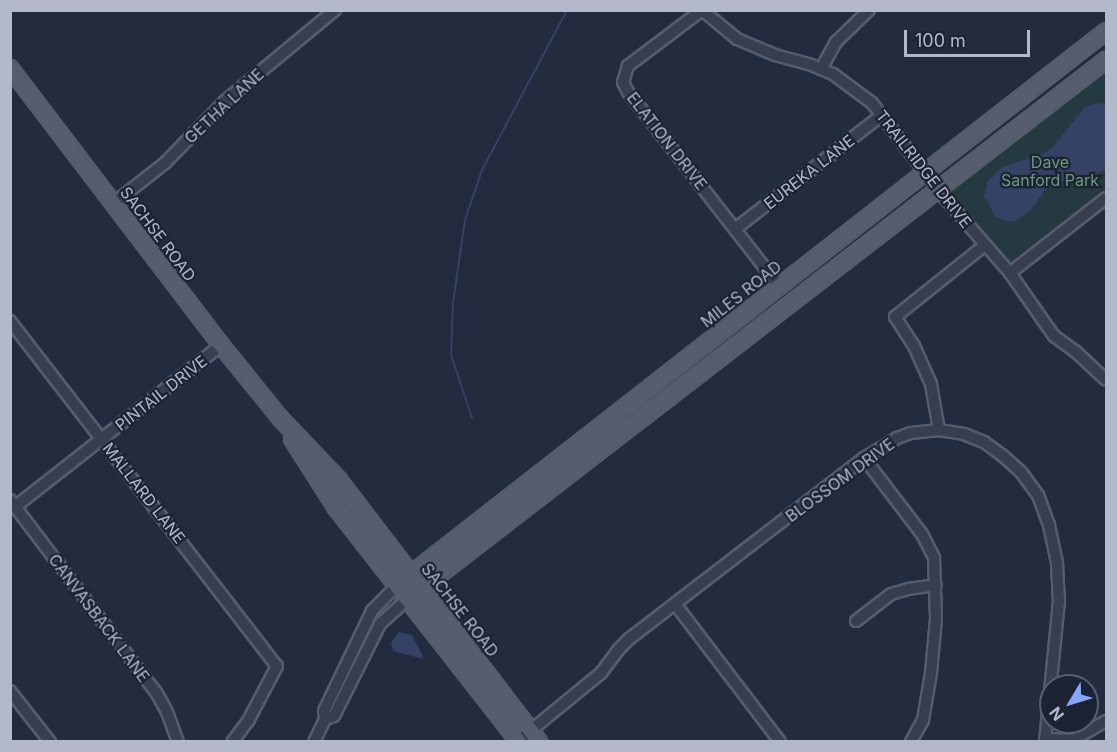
<!DOCTYPE html>
<style>
body{margin:0}
#map{position:relative;width:1117px;height:752px;overflow:hidden;background:#232c3f;font-family:Inter,sans-serif}
div>[style]{position:absolute}
.green>*{inset:0;background:#253a40}
.water>*{inset:0;background:#344265}
.stream>*{height:2px;margin:-1px;padding:0 1px;transform-origin:1px;border-radius:1px;background:#344265}
.roads{filter:drop-shadow(2px 0 #555c6d) drop-shadow(-2px 0 #555c6d) drop-shadow(0 2px #555c6d) drop-shadow(0 -2px #555c6d)}
.minor>*{height:10px;margin:-5px;padding:0 5px;transform-origin:5px;border-radius:5px;background:#373e4f}
.major>*{height:14px;margin:-7px;padding:0 7px;transform-origin:7px;border-radius:7px;background:#555d6f}
span{translate:-50% -50%;white-space:nowrap;text-align:center;line-height:1.15;-webkit-text-stroke:4.5px #1c2334;paint-order:stroke}
.street-label{font-size:16px;color:#b3b9ca}
.park-label{font-size:16px;color:#689c7a}
.frame{position:absolute;inset:0;border:12px solid #b3b9ca;pointer-events:none}
.north{position:absolute;left:1039px;top:674px;width:60px;height:60px;box-sizing:border-box;background:#1c2334;border:2px solid #585f70;border-radius:50%;rotate:232deg;font-size:16px;font-weight:700;line-height:24px;text-align:center;color:#b3b9ca}
.north::after{content:'';display:block;margin:auto;width:21px;height:27px;background:#84a6fd;clip-path:polygon(50% 0,100% 100%,50% 72%,0 100%)}
.scale{position:absolute;left:904px;top:30px;width:126px;height:27px;box-sizing:border-box;border:3px solid #b3b9ca;border-top:0;padding-left:8px;font-size:18px;line-height:21px;white-space:nowrap;color:#b3b9ca;-webkit-text-stroke:4px #1c2334;paint-order:stroke}
</style>
<div id="map">
<div class="green">
<i style="clip-path:polygon(1106px 65px,1106px 189px,1011px 262px,947px 190px)"></i>
</div>
<div class="water">
<i style="clip-path:polygon(1097px 103px,1106px 104px,1106px 170px,1089px 177px,1058px 182px,1045px 190px,1030px 211px,1015px 221px,1005px 221px,995px 216px,984px 196px,988px 181px,1002px 167px,1045px 153px,1053px 147px,1085px 107px)"></i>
<i style="clip-path:polygon(399px 632px,412px 635px,424px 659px,393px 651px,391px 643px)"></i>
</div>
<div class="stream">
<i style="left:472px;top:418px;width:66px;rotate:-108.4deg"></i>
<i style="left:451px;top:355px;width:52px;rotate:-87.8deg"></i>
<i style="left:453px;top:303px;width:84px;rotate:-81.8deg"></i>
<i style="left:465px;top:220px;width:53px;rotate:-71.2deg"></i>
<i style="left:482px;top:170px;width:181px;rotate:-62deg"></i>
</div>
<div class="roads">
<div class="minor">
<i style="left:702px;top:10px;width:45px;rotate:39.6deg"></i>
<i style="left:737px;top:39px;width:41px;rotate:22.8deg"></i>
<i style="left:775px;top:55px;width:35px;rotate:15deg"></i>
<i style="left:809px;top:64px;width:26px;rotate:23deg"></i>
<i style="left:833px;top:74px;width:49px;rotate:36.6deg"></i>
<i style="left:872px;top:103px;width:118px;rotate:52.5deg"></i>
<i style="left:944px;top:197px;width:101px;rotate:49deg"></i>
<i style="left:1010px;top:273px;width:77px;rotate:55.1deg"></i>
<i style="left:1054px;top:336px;width:26px;rotate:36deg"></i>
<i style="left:1075px;top:351px;width:42px;rotate:43.1deg"></i>
<i style="left:702px;top:10px;width:93px;rotate:142.9deg"></i>
<i style="left:628px;top:66px;width:17px;rotate:107deg"></i>
<i style="left:623px;top:82px;width:11px;rotate:63deg"></i>
<i style="left:628px;top:92px;width:246px;rotate:52.1deg"></i>
<i style="left:821px;top:69px;width:31px;rotate:-61deg"></i>
<i style="left:836px;top:42px;width:46px;rotate:-44.1deg"></i>
<i style="left:114px;top:203px;width:65px;rotate:-38.1deg"></i>
<i style="left:165px;top:163px;width:86px;rotate:-45.9deg"></i>
<i style="left:225px;top:101px;width:143px;rotate:-39.6deg"></i>
<i style="left:735px;top:229px;width:186px;rotate:-37.8deg"></i>
<i style="left:1010px;top:273px;width:122px;rotate:-38deg"></i>
<i style="left:10px;top:321px;width:436px;rotate:52.3deg"></i>
<i style="left:277px;top:666px;width:62px;rotate:117.8deg"></i>
<i style="left:248px;top:721px;width:26px;rotate:127deg"></i>
<i style="left:939px;top:430px;width:47px;rotate:-99.9deg"></i>
<i style="left:931px;top:384px;width:42px;rotate:-114.1deg"></i>
<i style="left:914px;top:346px;width:35px;rotate:-123deg"></i>
<i style="left:895px;top:317px;width:115px;rotate:-38.7deg"></i>
<i style="left:864px;top:458px;width:96px;rotate:52.7deg"></i>
<i style="left:922px;top:534px;width:27px;rotate:63deg"></i>
<i style="left:934px;top:558px;width:61px;rotate:88.1deg"></i>
<i style="left:936px;top:619px;width:54px;rotate:95.3deg"></i>
<i style="left:931px;top:673px;width:48px;rotate:99.7deg"></i>
<i style="left:923px;top:720px;width:25px;rotate:119deg"></i>
<i style="left:10px;top:500px;width:241px;rotate:52.8deg"></i>
<i style="left:156px;top:692px;width:23px;rotate:61deg"></i>
<i style="left:167px;top:712px;width:32px;rotate:70deg"></i>
<i style="left:16px;top:506px;width:261px;rotate:-38.1deg"></i>
<i style="left:675px;top:604px;width:173px;rotate:52.7deg"></i>
<i style="left:856px;top:621px;width:44px;rotate:-37.6deg"></i>
<i style="left:891px;top:594px;width:18px;rotate:-16deg"></i>
<i style="left:908px;top:589px;width:28px;rotate:-8deg"></i>
<i style="left:10px;top:691px;width:65px;rotate:51.9deg"></i>
<i style="left:325px;top:719px;width:9px;rotate:-18deg"></i>
<i style="left:334px;top:716px;width:103px;rotate:-63.4deg"></i>
<i style="left:380px;top:624px;width:38px;rotate:-42deg"></i>
<i style="left:1045px;top:739px;width:28px;rotate:2deg"></i>
<i style="left:1073px;top:740px;width:38px;rotate:-30deg"></i>
<i style="left:518px;top:741px;width:107px;rotate:-39.3deg"></i>
<i style="left:601px;top:673px;width:30px;rotate:-53deg"></i>
<i style="left:619px;top:649px;width:14px;rotate:-45deg"></i>
<i style="left:629px;top:639px;width:297px;rotate:-37.6deg"></i>
<i style="left:864px;top:458px;width:39px;rotate:-31deg"></i>
<i style="left:897px;top:438px;width:15px;rotate:-20deg"></i>
<i style="left:911px;top:433px;width:28px;rotate:-6deg"></i>
<i style="left:939px;top:430px;width:25px;rotate:9deg"></i>
<i style="left:964px;top:434px;width:22px;rotate:22deg"></i>
<i style="left:984px;top:442px;width:22px;rotate:36deg"></i>
<i style="left:1002px;top:455px;width:25px;rotate:42deg"></i>
<i style="left:1021px;top:472px;width:29px;rotate:54deg"></i>
<i style="left:1038px;top:495px;width:32px;rotate:70deg"></i>
<i style="left:1049px;top:525px;width:40px;rotate:78deg"></i>
<i style="left:1057px;top:564px;width:37px;rotate:87deg"></i>
<i style="left:1059px;top:601px;width:142px;rotate:95.7deg"></i>
<i style="left:314px;top:742px;width:25px;rotate:-64deg"></i>
<i style="left:325px;top:719px;width:8px;rotate:-97deg"></i>
<i style="left:324px;top:711px;width:111px;rotate:-64.4deg"></i>
<i style="left:372px;top:611px;width:36px;rotate:-46deg"></i>
</div>
<div class="major">
<i style="left:10px;top:68px;width:348px;rotate:52.7deg"></i>
<i style="left:221px;top:345px;width:95px;rotate:51deg"></i>
<i style="left:281px;top:419px;width:84px;rotate:46.4deg"></i>
<i style="left:339px;top:480px;width:330px;rotate:52.6deg"></i>
<i style="left:292px;top:439px;width:82px;rotate:57.5deg"></i>
<i style="left:336px;top:508px;width:297px;rotate:52deg"></i>
<i style="left:397px;top:585px;width:900px;rotate:-38deg"></i>
<i style="left:408px;top:599px;width:882px;rotate:-37.68deg"></i>
</div>
</div>
<div class="street-label">
<span style="left:224px;top:106px;rotate:-43deg">GETHA LANE</span>
<span style="left:667px;top:141px;rotate:52deg">ELATION DRIVE</span>
<span style="left:924px;top:169px;rotate:52deg">TRAILRIDGE DRIVE</span>
<span style="left:809px;top:172px;rotate:-38deg">EUREKA LANE</span>
<span style="left:158px;top:234px;rotate:53deg">SACHSE ROAD</span>
<span style="left:741px;top:294px;rotate:-38deg">MILES ROAD</span>
<span style="left:161px;top:393px;rotate:-38deg">PINTAIL DRIVE</span>
<span style="left:840px;top:480px;rotate:-36deg">BLOSSOM DRIVE</span>
<span style="left:144px;top:493px;rotate:52deg">MALLARD LANE</span>
<span style="left:460px;top:610px;rotate:52deg">SACHSE ROAD</span>
<span style="left:99px;top:618px;rotate:53deg">CANVASBACK LANE</span>
</div>
<div class="park-label">
<span style="left:1050px;top:171px">Dave<br>Sanford Park</span>
</div>
<div class="frame"></div>
<div class="north">N</div>
<div class="scale">100 m</div>
</div>
